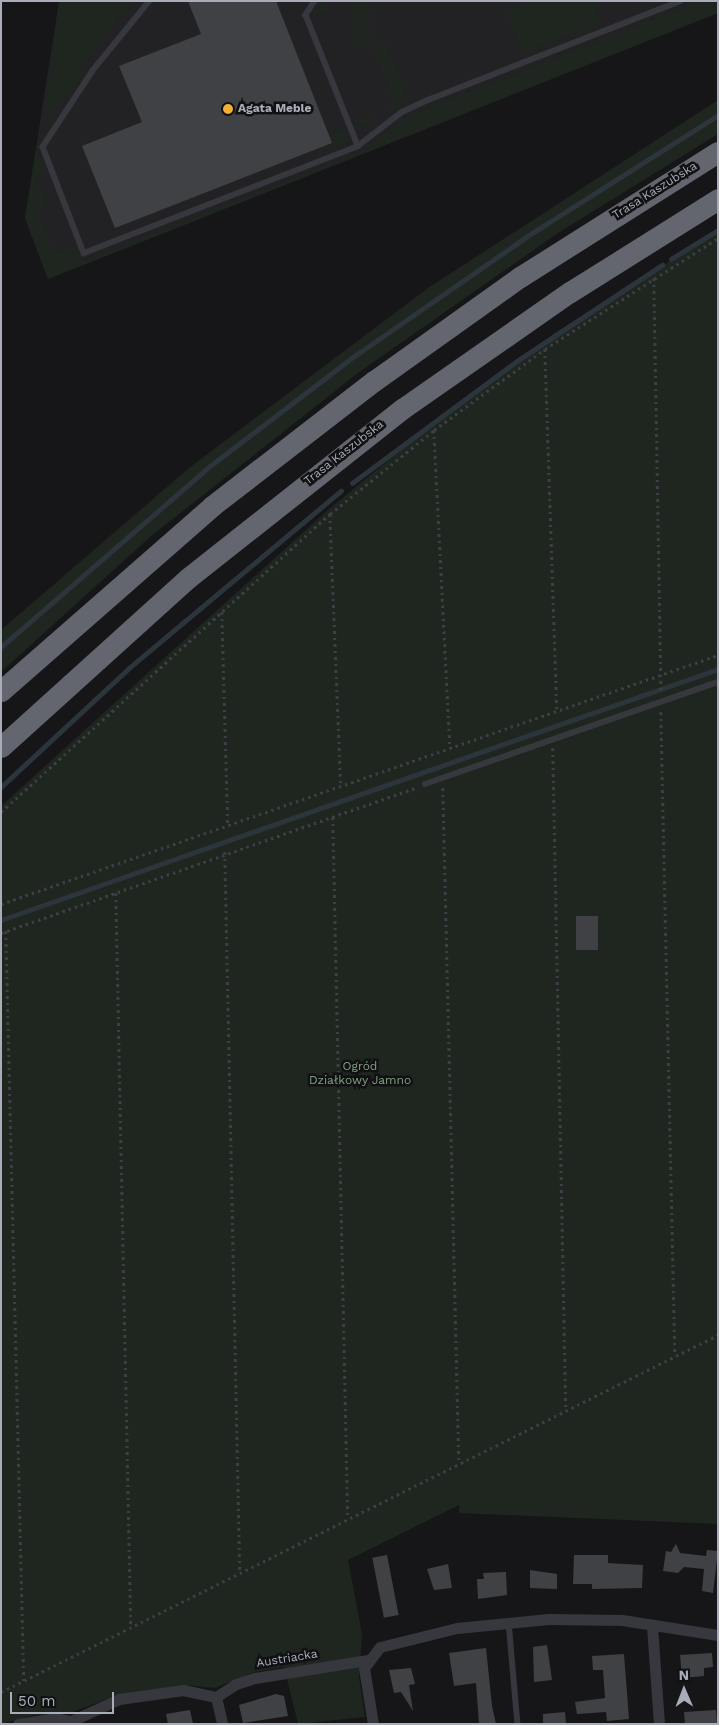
<!DOCTYPE html>
<meta charset="utf-8">
<style>
body{margin:0}
#map{position:relative;width:719px;height:1725px;overflow:hidden;background:#161618;font-family:"Work Sans",sans-serif}
div>[style]{position:absolute}
.built>*{inset:0;background:#222225}
.green>*{inset:0;background:#1e261f;transform-origin:0 0}
.stream>*{height:4.5px;margin:-2.25px;padding:0 2.25px;transform-origin:2.25px;border-radius:2.25px;background:#2c353c}
.building>*{inset:0;background:#404145;transform-origin:0 0}
.path>*{height:2.5px;margin-top:-1.25px;transform-origin:0;background:repeating-linear-gradient(90deg,#3d3f44 0 2.5px,transparent 0 6.5px)}
.service>*{height:5.5px;margin:-2.75px;padding:0 2.75px;transform-origin:2.75px;border-radius:2.75px;background:#37383d}
.minor>*{height:11px;margin:-5.5px;padding:0 5.5px;transform-origin:5.5px;border-radius:5.5px;background:#37383d}
.motorway>*{height:21px;margin:-10.5px;padding:0 10.5px;transform-origin:10.5px;border-radius:10.5px;background:#63666e}
.dots>*{width:14px;height:14px;translate:-50% -50%;box-sizing:border-box;border:2px solid #111113;border-radius:50%}
span{translate:-50% -50%;white-space:nowrap;text-align:center;line-height:1.15;-webkit-text-stroke:5px #111113;paint-order:stroke}
.poi-label{font-size:12px;color:#a8adb8;font-weight:700}
.left{translate:0 -50%;text-align:left}
.street-label{font-size:12px;color:#a8adb8}
.park-label{font-size:12px;color:#7fa381}
.frame{position:absolute;inset:0;border:2px solid #a8adb8;pointer-events:none}
.north{position:absolute;left:659px;top:1665px;width:50px;height:50px;-webkit-text-stroke:4px #111113;paint-order:stroke;rotate:359deg;font-size:14px;font-weight:700;line-height:20px;text-align:center;color:#a8adb8}
.north::after{content:'';display:block;margin:auto;width:18px;height:22px;background:#a8adb8;clip-path:polygon(50% 0,100% 100%,50% 72%,0 100%)}
.scale{position:absolute;left:10px;top:1692px;width:104px;height:22px;box-sizing:border-box;border:2px solid #a8adb8;border-top:0;padding-left:6px;font-size:15px;line-height:18px;white-space:nowrap;color:#a8adb8;-webkit-text-stroke:4px #111113;paint-order:stroke}
</style>
<div id="map">
<div class="built">
<i style="clip-path:polygon(59px 1px,718px 1px,718px 13px,48px 279px,25px 218px)"></i>
</div>
<div class="green">
<i style="clip-path:polygon(59px 1px,132px 1px,80px 68px,81px 80px,43px 123px)"></i>
<i style="left:354px;top:1px;width:15px;height:46px"></i>
<i style="clip-path:polygon(532px 1px,594px 1px,601px 22px,523px 53px,507px 16px,510px 10px)"></i>
<i style="clip-path:polygon(700px 1px,718px 1px,718px 13px,48px 279px,25px 218px,36px 149px,45px 173px,36px 177px,48px 206px,37px 211px,54px 254px,74px 247px,80px 261px,85px 261px,358px 153px,400px 122px,426px 109px)"></i>
<i style="clip-path:polygon(322px 2px,332px 9px,314px 16px,314px 8px)"></i>
<i style="clip-path:polygon(386px 43px,407px 97px,416px 93px,392px 109px,385px 106px,394px 102px,372px 48px)"></i>
<i style="clip-path:polygon(718px 100px,718px 134px,558px 233px,358px 373px,150px 537px,1px 672px,1px 630px,189px 468px,428px 288px)"></i>
<i style="clip-path:polygon(374px 115px,368px 128px,355px 123px)"></i>
<i style="clip-path:polygon(344px 129px,348px 141px,333px 149px,330px 135px)"></i>
<i style="clip-path:polygon(718px 231px,718px 1524px,459px 1513px,459px 1505px,348px 1560px,362px 1634px,359px 1677px,365px 1717px,298px 1724px,284px 1667px,254px 1672px,215px 1688px,185px 1685px,118px 1695px,67px 1714px,35px 1715px,1px 1724px,1px 806px,329px 509px,423px 432px,556px 332px)"></i>
</div>
<div class="stream">
<i style="left:671px;top:259px;width:55px;rotate:-31.7deg"></i>
<i style="left:352px;top:483px;width:205px;rotate:-36.5deg"></i>
<i style="left:517px;top:361px;width:174px;rotate:-33.5deg"></i>
<i style="left:1px;top:647px;width:276px;rotate:-40.9deg"></i>
<i style="left:210px;top:466px;width:180px;rotate:-37.3deg"></i>
<i style="left:353px;top:357px;width:211px;rotate:-34.7deg"></i>
<i style="left:526px;top:237px;width:227px;rotate:-32.4deg"></i>
<i style="left:1px;top:787px;width:175px;rotate:-42.9deg"></i>
<i style="left:129px;top:668px;width:276px;rotate:-39.9deg"></i>
<i style="left:1px;top:920px;width:760px;rotate:-19.29deg"></i>
</div>
<div class="building">
<i style="clip-path:polygon(188px 1px,276px 1px,332px 143px,115px 228px,82px 146px,142px 122px,119px 66px,201px 34px)"></i>
<i style="left:576px;top:916px;width:22px;height:34px"></i>
<i style="clip-path:polygon(676px 1544px,680px 1553px,706px 1556px,707px 1550px,718px 1551px,713px 1593px,702px 1591px,704px 1569px,684px 1567px,678px 1573px,663px 1571px,666px 1551px,671px 1552px)"></i>
<i style="left:387px;top:1555px;width:61px;height:15px;rotate:79deg"></i>
<i style="clip-path:polygon(574px 1555px,608px 1555px,608px 1563px,643px 1565px,642px 1588px,592px 1589px,592px 1584px,573px 1584px)"></i>
<i style="clip-path:polygon(448px 1564px,452px 1588px,434px 1590px,427px 1569px)"></i>
<i style="clip-path:polygon(530px 1570px,557px 1574px,557px 1589px,530px 1588px)"></i>
<i style="clip-path:polygon(506px 1572px,507px 1595px,478px 1599px,477px 1579px,484px 1579px,483px 1573px)"></i>
<i style="clip-path:polygon(547px 1645px,552px 1680px,534px 1682px,533px 1647px)"></i>
<i style="clip-path:polygon(486px 1648px,492px 1706px,496px 1724px,479px 1724px,476px 1683px,454px 1686px,449px 1653px)"></i>
<i style="clip-path:polygon(712px 1653px,713px 1667px,704px 1668px,704px 1676px,682px 1678px,680px 1655px)"></i>
<i style="clip-path:polygon(624px 1654px,629px 1719px,607px 1721px,606px 1712px,577px 1714px,575px 1702px,605px 1698px,603px 1670px,593px 1670px,592px 1656px)"></i>
<i style="clip-path:polygon(411px 1668px,415px 1684px,409px 1685px,413px 1711px,401px 1692px,394px 1693px,389px 1670px)"></i>
<i style="clip-path:polygon(276px 1694px,284px 1696px,288px 1716px,243px 1723px,239px 1705px)"></i>
<i style="clip-path:polygon(190px 1710px,193px 1724px,168px 1724px,166px 1714px)"></i>
<i style="clip-path:polygon(716px 1710px,717px 1724px,685px 1724px,684px 1712px)"></i>
<i style="clip-path:polygon(565px 1712px,566px 1724px,543px 1724px,543px 1714px)"></i>
</div>
<div class="path">
<i style="left:654px;top:278px;width:413px;rotate:89deg"></i>
<i style="left:545px;top:349px;width:361px;rotate:88.1deg"></i>
<i style="left:434px;top:430px;width:316px;rotate:87.1deg"></i>
<i style="left:330px;top:514px;width:270px;rotate:87.7deg"></i>
<i style="left:222px;top:612px;width:211px;rotate:88.4deg"></i>
<i style="left:661px;top:712px;width:644px;rotate:88.75deg"></i>
<i style="left:553px;top:748px;width:663px;rotate:88.88deg"></i>
<i style="left:443px;top:788px;width:676px;rotate:88.64deg"></i>
<i style="left:1px;top:812px;width:444px;rotate:-42.2deg"></i>
<i style="left:330px;top:514px;width:134px;rotate:-38.9deg"></i>
<i style="left:434px;top:430px;width:137px;rotate:-36.1deg"></i>
<i style="left:545px;top:349px;width:206px;rotate:-32.7deg"></i>
<i style="left:333px;top:817px;width:702px;rotate:88.78deg"></i>
<i style="left:225px;top:852px;width:721px;rotate:88.81deg"></i>
<i style="left:116px;top:893px;width:734px;rotate:88.83deg"></i>
<i style="left:1px;top:904px;width:759px;rotate:-19.15deg"></i>
<i style="left:6px;top:931px;width:750px;rotate:88.63deg"></i>
<i style="left:1px;top:933px;width:441px;rotate:-19.3deg"></i>
<i style="left:1px;top:1692px;width:801px;rotate:-26.47deg"></i>
</div>
<div class="service">
<i style="left:150px;top:1px;width:90px;rotate:129.2deg"></i>
<i style="left:93px;top:71px;width:91px;rotate:123.3deg"></i>
<i style="left:43px;top:147px;width:114px;rotate:68.9deg"></i>
<i style="left:84px;top:253px;width:294px;rotate:-21.3deg"></i>
<i style="left:315px;top:1px;width:17px;rotate:123deg"></i>
<i style="left:306px;top:15px;width:141px;rotate:68.3deg"></i>
<i style="left:358px;top:146px;width:56px;rotate:-37.7deg"></i>
<i style="left:402px;top:112px;width:29px;rotate:-25deg"></i>
<i style="left:428px;top:100px;width:271px;rotate:-21.4deg"></i>
<i style="left:425px;top:784px;width:310px;rotate:-19.2deg"></i>
<i style="left:509px;top:1622px;width:102px;rotate:85deg"></i>
</div>
<div class="minor">
<i style="left:652px;top:1626px;width:98px;rotate:85.9deg"></i>
<i style="left:216px;top:1697px;width:28px;rotate:77deg"></i>
<i style="left:18px;top:1724px;width:37px;rotate:-9deg"></i>
<i style="left:55px;top:1718px;width:16px;rotate:11deg"></i>
<i style="left:71px;top:1721px;width:53px;rotate:-24.6deg"></i>
<i style="left:119px;top:1699px;width:65px;rotate:-8deg"></i>
<i style="left:183px;top:1690px;width:34px;rotate:12deg"></i>
<i style="left:216px;top:1697px;width:24px;rotate:-33deg"></i>
<i style="left:236px;top:1684px;width:20px;rotate:-18deg"></i>
<i style="left:255px;top:1678px;width:113px;rotate:-9.1deg"></i>
<i style="left:373px;top:1724px;width:57px;rotate:-99.1deg"></i>
<i style="left:364px;top:1668px;width:26px;rotate:-53deg"></i>
<i style="left:380px;top:1647px;width:79px;rotate:-13.9deg"></i>
<i style="left:457px;top:1628px;width:92px;rotate:-5.6deg"></i>
<i style="left:549px;top:1619px;width:73px;rotate:0.8deg"></i>
<i style="left:622px;top:1620px;width:97px;rotate:8.9deg"></i>
</div>
<div class="motorway">
<i style="left:1px;top:691px;width:281px;rotate:-41.2deg"></i>
<i style="left:212px;top:506px;width:205px;rotate:-37.7deg"></i>
<i style="left:374px;top:381px;width:179px;rotate:-35.5deg"></i>
<i style="left:520px;top:277px;width:234px;rotate:-32.3deg"></i>
<i style="left:1px;top:747px;width:252px;rotate:-42.1deg"></i>
<i style="left:188px;top:578px;width:273px;rotate:-38.3deg"></i>
<i style="left:402px;top:409px;width:205px;rotate:-34.9deg"></i>
<i style="left:570px;top:292px;width:175px;rotate:-32.1deg"></i>
</div>
<div class="dots">
<i style="left:228px;top:109px;background:#f2b134"></i>
</div>
<div class="poi-label">
<span class="left" style="left:238px;top:109px">Agata Meble</span>
</div>
<div class="street-label">
<span style="left:655px;top:191px;rotate:-32deg">Trasa Kaszubska</span>
<span style="left:344px;top:453px;rotate:-38deg">Trasa Kaszubska</span>
<span style="left:287px;top:1659px;rotate:-9deg">Austriacka</span>
</div>
<div class="park-label">
<span style="left:360px;top:1074px">Ogród<br>Działkowy Jamno</span>
</div>
<div class="frame"></div>
<div class="north">N</div>
<div class="scale">50 m</div>
</div>
